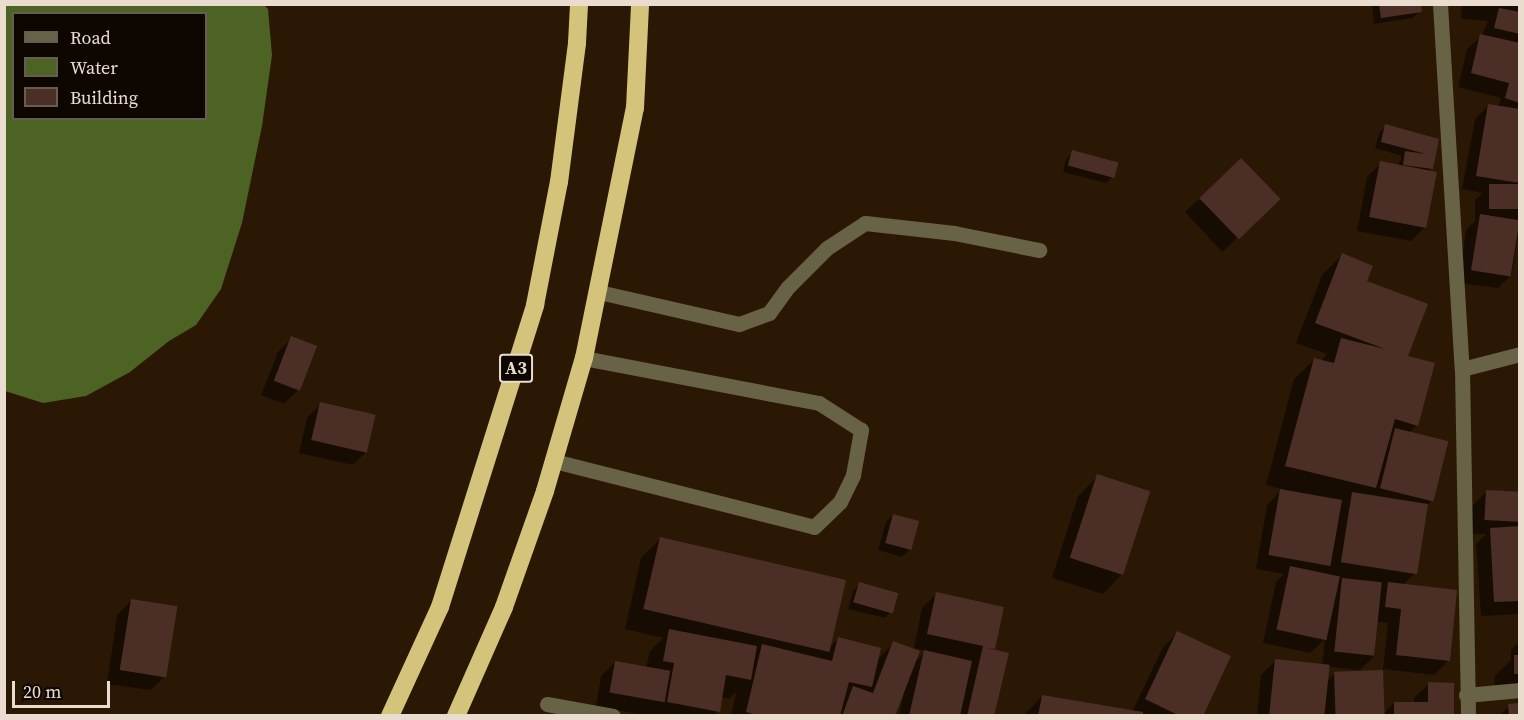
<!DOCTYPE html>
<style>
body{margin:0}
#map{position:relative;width:1524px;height:720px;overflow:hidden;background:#2b1804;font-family:"Source Serif 4",serif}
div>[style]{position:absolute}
.water>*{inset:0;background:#4c6323}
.shadow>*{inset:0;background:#0007;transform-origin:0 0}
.building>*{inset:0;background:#4b2f26;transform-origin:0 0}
.lane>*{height:15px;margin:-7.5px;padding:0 7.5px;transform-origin:7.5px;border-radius:7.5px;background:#686246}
.street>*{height:15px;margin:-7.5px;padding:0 7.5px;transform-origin:7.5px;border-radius:7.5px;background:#686246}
.highway>*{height:18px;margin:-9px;padding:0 9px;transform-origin:9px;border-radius:9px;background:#d4c47b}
span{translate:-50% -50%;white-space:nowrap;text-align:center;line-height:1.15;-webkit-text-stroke:6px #0d0601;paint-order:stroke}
.shield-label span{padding:2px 4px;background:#0d0601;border:2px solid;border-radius:4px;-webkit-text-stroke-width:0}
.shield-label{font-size:18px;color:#eaddd0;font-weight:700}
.frame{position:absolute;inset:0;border:6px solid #eaddd0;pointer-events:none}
.legend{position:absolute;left:12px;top:12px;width:195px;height:108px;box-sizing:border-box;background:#0d0601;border:2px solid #655c54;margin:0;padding:8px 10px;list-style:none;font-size:18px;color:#eaddd0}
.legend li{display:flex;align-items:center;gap:12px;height:30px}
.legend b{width:30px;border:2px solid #655c54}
.scale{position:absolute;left:12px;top:681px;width:98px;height:27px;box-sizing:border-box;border:3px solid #eaddd0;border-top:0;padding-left:8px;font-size:18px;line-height:21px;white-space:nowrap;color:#eaddd0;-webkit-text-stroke:4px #0d0601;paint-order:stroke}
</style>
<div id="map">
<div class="water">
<i style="clip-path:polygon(evenodd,263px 4px,268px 9px,272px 55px,262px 126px,242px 223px,221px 289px,196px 325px,169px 341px,130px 372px,86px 396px,43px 403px,5px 391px,5px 5px,263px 4px,14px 14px,206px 14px,206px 118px,14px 118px,14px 14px)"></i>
</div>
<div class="shadow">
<i style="clip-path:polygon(1419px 4px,1420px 11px,1413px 18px,1374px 24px,1372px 4px)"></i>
<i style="clip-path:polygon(1462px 4px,1520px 4px,1520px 222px,1512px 274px,1498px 288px,1459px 283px,1466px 230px,1475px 221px,1475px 200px,1482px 193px,1462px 189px,1475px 119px,1489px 105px,1498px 107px,1501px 98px,1458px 87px,1467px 49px,1482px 36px,1488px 21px,1461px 19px)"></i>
<i style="clip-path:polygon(1386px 126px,1438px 140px,1431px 168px,1428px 172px,1425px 227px,1411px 241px,1357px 231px,1367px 177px,1381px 163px,1398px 166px,1402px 156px,1375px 148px,1379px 133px)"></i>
<i style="clip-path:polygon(1073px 152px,1113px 176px,1106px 183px,1063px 172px,1066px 159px)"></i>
<i style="clip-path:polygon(1241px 160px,1264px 213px,1222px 252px,1185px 212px)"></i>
<i style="clip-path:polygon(1342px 255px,1365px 282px,1406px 357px,1417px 425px,1409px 433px,1432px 500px,1426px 506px,1416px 572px,1402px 586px,1448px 661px,1434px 675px,1383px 669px,1388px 623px,1377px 622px,1374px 656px,1360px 670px,1329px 667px,1327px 681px,1335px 673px,1383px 714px,1394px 703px,1414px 703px,1414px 698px,1429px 684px,1452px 716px,1257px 716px,1261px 675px,1275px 661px,1322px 666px,1325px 639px,1310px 653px,1263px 643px,1276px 582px,1284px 574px,1256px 569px,1267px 505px,1282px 489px,1266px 485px,1294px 379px,1315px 359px,1321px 361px,1327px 354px,1296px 343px,1322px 275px)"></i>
<i style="left:1520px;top:259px;width:17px;height:2px;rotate:90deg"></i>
<i style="clip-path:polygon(292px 338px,298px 390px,284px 404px,261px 395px,278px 352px)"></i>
<i style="clip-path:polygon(321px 404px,367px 451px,353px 465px,299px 453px,307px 418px)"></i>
<i style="clip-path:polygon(1098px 476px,1123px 573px,1103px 594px,1052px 578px,1078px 496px)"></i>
<i style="clip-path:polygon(1486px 492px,1520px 493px,1520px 614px,1481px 616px,1476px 544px,1486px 534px,1471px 534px,1472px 506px)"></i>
<i style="clip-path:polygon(893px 515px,909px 550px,902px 557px,878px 550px,886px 522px)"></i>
<i style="clip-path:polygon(661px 538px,830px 647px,838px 639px,877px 660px,894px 643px,914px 663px,926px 651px,914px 648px,922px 608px,936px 594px,1002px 608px,993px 651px,993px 716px,899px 716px,904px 691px,893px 716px,731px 716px,736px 692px,729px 699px,721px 697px,718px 711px,714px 716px,648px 716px,596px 706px,601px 676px,615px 662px,646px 668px,650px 651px,663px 638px,625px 629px,641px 558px)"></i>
<i style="clip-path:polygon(860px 584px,892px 611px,885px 618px,848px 609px,853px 591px)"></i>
<i style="clip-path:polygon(131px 601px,165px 676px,151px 690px,107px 684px,117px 615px)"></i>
<i style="clip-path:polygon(1177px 633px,1201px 716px,1023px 716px,1042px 696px,1132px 712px,1163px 647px)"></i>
<i style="clip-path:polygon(1520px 641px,1520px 695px,1494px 693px,1495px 676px,1511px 660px,1511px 650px)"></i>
<i style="clip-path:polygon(1509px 706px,1520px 716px,1499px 716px)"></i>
</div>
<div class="building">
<i style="clip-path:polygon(1379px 5px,1421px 5px,1422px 12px,1381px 18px)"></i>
<i style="clip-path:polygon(1499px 8px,1520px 12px,1520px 34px,1494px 28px)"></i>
<i style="clip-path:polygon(1480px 34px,1520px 43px,1520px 103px,1505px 98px,1509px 83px,1471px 73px)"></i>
<i style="clip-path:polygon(1488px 104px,1520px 109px,1520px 183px,1476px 176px)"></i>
<i style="clip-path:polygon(1385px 124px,1439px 139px,1433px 169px,1403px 165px,1405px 151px,1426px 154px,1381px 142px)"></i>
<i style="left:1072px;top:150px;width:48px;height:16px;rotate:15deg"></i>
<i style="left:1241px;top:158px;width:57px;height:58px;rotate:46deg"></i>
<i style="left:1380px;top:161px;width:58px;height:57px;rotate:11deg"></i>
<i style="left:1489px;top:184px;width:31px;height:25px"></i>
<i style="left:1480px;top:214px;width:40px;height:57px;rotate:9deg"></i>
<i style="clip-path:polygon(1342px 253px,1373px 266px,1367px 281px,1428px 304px,1408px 356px,1435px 363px,1418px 426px,1395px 419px,1376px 488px,1285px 466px,1314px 358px,1334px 363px,1341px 338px,1385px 349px,1315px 323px)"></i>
<i style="left:291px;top:336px;width:28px;height:48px;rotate:21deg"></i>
<i style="left:320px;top:402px;width:57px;height:39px;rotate:13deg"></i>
<i style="left:1395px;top:428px;width:55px;height:62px;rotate:14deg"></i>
<i style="left:1097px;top:474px;width:56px;height:88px;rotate:18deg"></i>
<i style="left:1280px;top:489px;width:63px;height:67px;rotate:10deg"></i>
<i style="left:1486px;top:490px;width:34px;height:30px;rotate:3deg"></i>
<i style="left:1352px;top:492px;width:77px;height:71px;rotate:9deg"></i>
<i style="left:893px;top:514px;width:27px;height:30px;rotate:15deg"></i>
<i style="clip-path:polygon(1520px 526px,1520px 601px,1494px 602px,1490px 528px)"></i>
<i style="left:660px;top:537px;width:191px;height:74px;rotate:13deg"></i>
<i style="left:1290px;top:566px;width:51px;height:65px;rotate:12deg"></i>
<i style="left:1342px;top:578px;width:40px;height:74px;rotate:6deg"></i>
<i style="left:859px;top:582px;width:41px;height:21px;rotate:16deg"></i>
<i style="clip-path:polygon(1388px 582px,1457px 590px,1450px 661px,1396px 655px,1401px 609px,1385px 607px)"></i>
<i style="clip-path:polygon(936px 592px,1004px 607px,995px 649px,988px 648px,1009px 653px,994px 716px,967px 716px,983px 646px,927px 634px)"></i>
<i style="left:131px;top:599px;width:47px;height:72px;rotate:9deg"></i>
<i style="clip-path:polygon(669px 629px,757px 646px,751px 680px,726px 675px,720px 712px,667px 702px,674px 663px,663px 661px)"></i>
<i style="clip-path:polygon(1177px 631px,1231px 656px,1203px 716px,1180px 716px,1145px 699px)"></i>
<i style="clip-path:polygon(838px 637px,881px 648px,872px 687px,849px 682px,840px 716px,760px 716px,746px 712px,762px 644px,832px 661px)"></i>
<i style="clip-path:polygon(893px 641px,920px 651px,895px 716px,842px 716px,853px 686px,873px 693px)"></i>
<i style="clip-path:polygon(924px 650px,972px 661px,960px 716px,909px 716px)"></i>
<i style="left:1514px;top:655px;width:6px;height:19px"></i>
<i style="left:1275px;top:659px;width:55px;height:57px;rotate:6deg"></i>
<i style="left:615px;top:661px;width:56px;height:32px;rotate:10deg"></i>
<i style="left:1383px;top:670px;width:46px;height:49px;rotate:88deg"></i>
<i style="clip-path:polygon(1428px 682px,1454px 683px,1454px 716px,1394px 716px,1394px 702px,1428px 702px)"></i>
<i style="clip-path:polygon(1042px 695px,1143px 712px,1143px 716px,1038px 716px)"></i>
<i style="clip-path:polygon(1520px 703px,1520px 716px,1509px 716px,1508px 704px)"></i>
</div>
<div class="lane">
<i style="left:599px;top:292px;width:144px;rotate:12.9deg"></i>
<i style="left:739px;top:324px;width:32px;rotate:-20deg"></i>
<i style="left:769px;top:313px;width:32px;rotate:-54deg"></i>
<i style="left:788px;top:287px;width:55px;rotate:-45deg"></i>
<i style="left:827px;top:248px;width:45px;rotate:-33.3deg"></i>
<i style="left:865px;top:223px;width:90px;rotate:6.4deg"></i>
<i style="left:954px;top:233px;width:87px;rotate:11.3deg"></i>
<i style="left:554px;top:461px;width:268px;rotate:14.2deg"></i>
<i style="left:814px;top:527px;width:36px;rotate:-44deg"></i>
<i style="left:840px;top:502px;width:30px;rotate:-64deg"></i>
<i style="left:853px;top:475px;width:46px;rotate:-79.9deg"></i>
<i style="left:861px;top:430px;width:50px;rotate:-147.3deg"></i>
<i style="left:819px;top:403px;width:239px;rotate:-169.2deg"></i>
</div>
<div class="street">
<i style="left:1440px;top:4px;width:366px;rotate:86.6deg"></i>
<i style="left:1462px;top:369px;width:347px;rotate:89deg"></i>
<i style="left:1462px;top:369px;width:60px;rotate:-14.5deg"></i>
<i style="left:1466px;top:695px;width:54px;rotate:-5.3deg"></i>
<i style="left:547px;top:704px;width:67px;rotate:10.3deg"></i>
</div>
<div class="highway">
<i style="left:390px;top:716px;width:120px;rotate:-65.4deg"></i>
<i style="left:440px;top:607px;width:317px;rotate:-72.5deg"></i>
<i style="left:535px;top:305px;width:125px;rotate:-79deg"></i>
<i style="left:559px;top:182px;width:140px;rotate:-82.6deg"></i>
<i style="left:577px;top:43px;width:39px;rotate:-87deg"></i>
<i style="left:456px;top:716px;width:119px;rotate:-66.2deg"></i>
<i style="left:504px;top:607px;width:123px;rotate:-70.5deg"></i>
<i style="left:545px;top:491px;width:139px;rotate:-73.7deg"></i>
<i style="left:584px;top:358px;width:255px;rotate:-78.5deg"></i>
<i style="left:635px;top:108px;width:104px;rotate:-87.2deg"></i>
</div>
<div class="shield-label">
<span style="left:516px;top:368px">A3</span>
</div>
<div class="frame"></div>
<ul class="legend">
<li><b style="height:8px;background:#686246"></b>Road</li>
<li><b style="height:16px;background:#4c6323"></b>Water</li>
<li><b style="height:16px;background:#4b2f26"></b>Building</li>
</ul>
<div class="scale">20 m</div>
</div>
